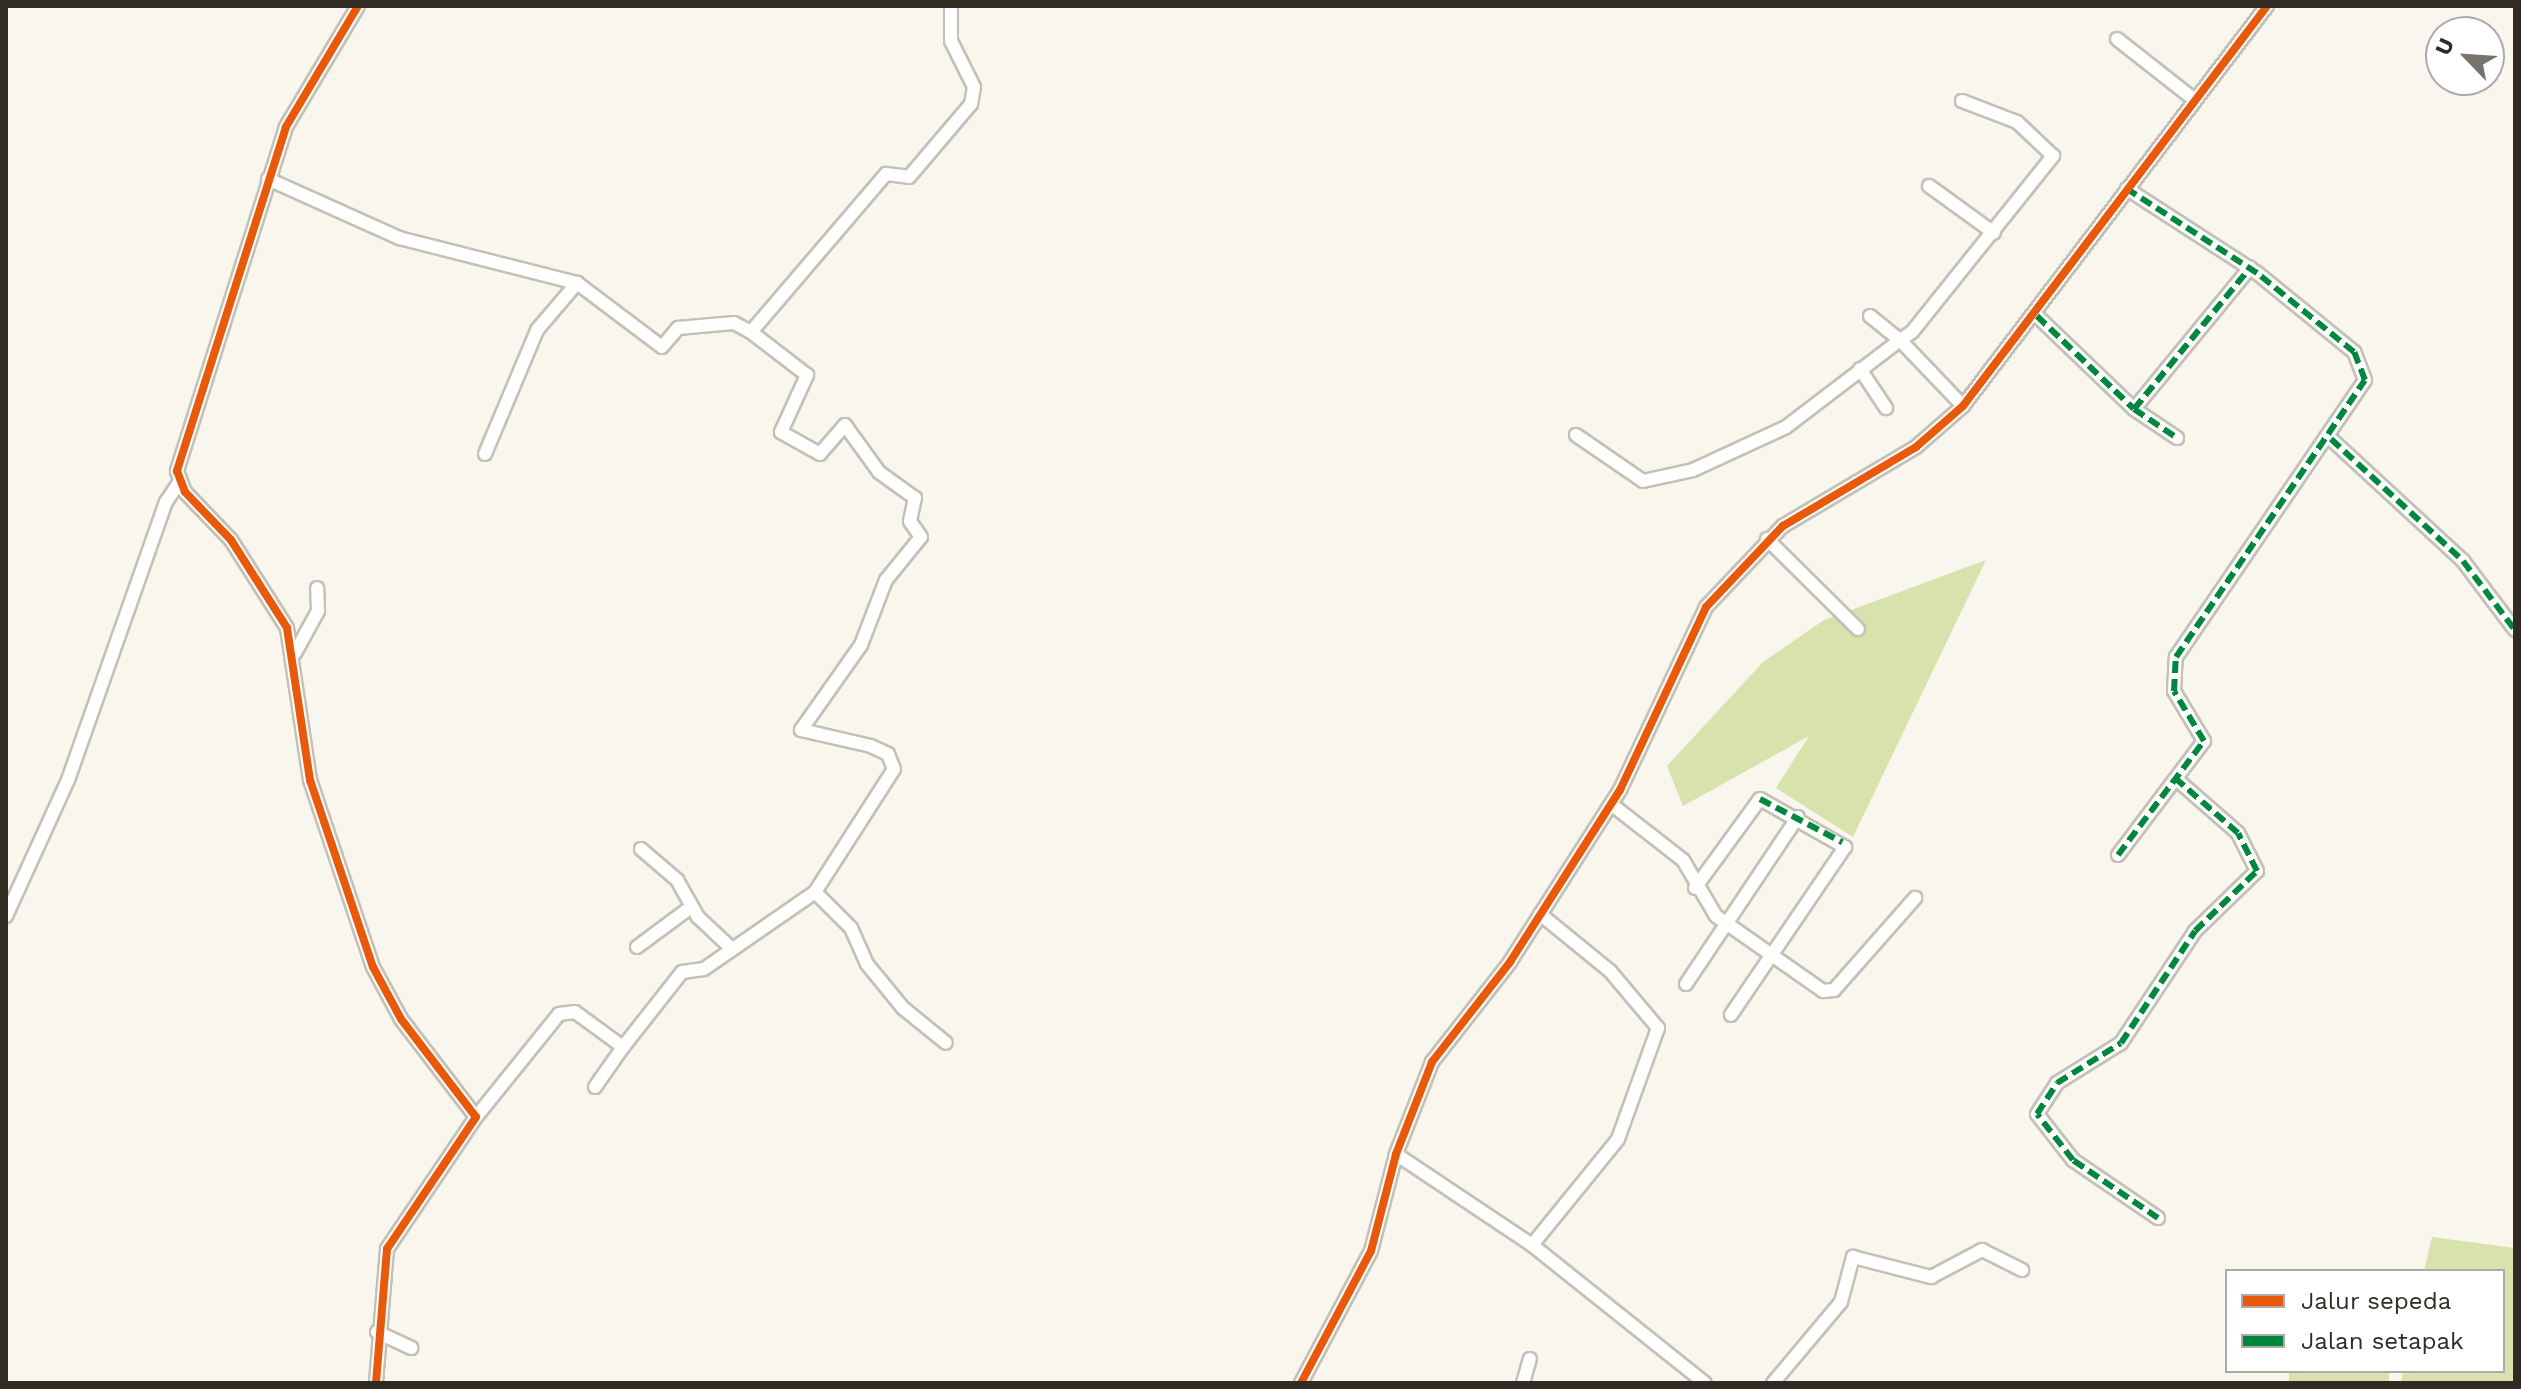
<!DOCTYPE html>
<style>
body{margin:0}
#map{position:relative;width:2521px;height:1389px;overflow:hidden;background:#f9f6ed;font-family:"Work Sans",sans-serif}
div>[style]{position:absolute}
.forest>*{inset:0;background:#d7e2ac;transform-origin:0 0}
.roads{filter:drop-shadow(2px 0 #c3c0b8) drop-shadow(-2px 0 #c3c0b8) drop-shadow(0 2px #c3c0b8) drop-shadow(0 -2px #c3c0b8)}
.minor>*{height:12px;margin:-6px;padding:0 6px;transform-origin:6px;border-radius:6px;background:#fefefc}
.quiet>*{height:6px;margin-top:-3px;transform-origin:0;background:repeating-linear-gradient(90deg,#00873e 0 12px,transparent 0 18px)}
.cycleway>*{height:8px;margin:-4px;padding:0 4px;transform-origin:4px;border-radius:4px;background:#e8590c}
span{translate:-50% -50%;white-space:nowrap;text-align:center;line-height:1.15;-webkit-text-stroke:6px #fff;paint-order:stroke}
.frame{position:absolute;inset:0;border:8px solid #302c23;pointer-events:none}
.legend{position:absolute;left:2225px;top:1269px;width:280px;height:104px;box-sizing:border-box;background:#fff;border:2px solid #acaba7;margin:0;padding:10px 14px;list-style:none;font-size:24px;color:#302c23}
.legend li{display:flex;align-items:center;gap:16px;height:40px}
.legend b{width:40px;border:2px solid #acaba7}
.north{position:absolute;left:2425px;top:16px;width:80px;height:80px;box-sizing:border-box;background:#fff;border:2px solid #acaba7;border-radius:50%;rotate:295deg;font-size:22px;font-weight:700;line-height:32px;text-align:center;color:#302c23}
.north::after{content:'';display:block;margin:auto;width:28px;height:36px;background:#76736a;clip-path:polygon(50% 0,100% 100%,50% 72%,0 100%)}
</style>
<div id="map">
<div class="forest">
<i style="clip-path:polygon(1986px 560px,1853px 837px,1776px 788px,1809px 736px,1683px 806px,1667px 766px,1763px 662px,1824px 620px)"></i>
<i style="clip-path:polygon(2432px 1237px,2515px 1248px,2515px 1383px,2401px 1383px,2403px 1371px,2503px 1371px,2503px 1271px,2424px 1271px)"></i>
<i style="left:2289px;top:1371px;width:100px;height:16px"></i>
</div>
<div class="roads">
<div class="minor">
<i style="left:358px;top:6px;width:141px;rotate:120.8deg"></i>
<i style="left:286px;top:127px;width:361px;rotate:107.6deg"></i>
<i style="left:177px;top:471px;width:22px;rotate:69deg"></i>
<i style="left:185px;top:492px;width:66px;rotate:46.2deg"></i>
<i style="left:231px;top:540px;width:104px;rotate:57.5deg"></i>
<i style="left:287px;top:628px;width:154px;rotate:81.4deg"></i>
<i style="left:310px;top:780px;width:197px;rotate:71.4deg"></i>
<i style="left:373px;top:967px;width:59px;rotate:61.7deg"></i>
<i style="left:401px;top:1019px;width:123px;rotate:52.6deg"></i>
<i style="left:476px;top:1117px;width:159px;rotate:124deg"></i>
<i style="left:387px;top:1249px;width:134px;rotate:94.7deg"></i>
<i style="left:2117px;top:39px;width:94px;rotate:38.1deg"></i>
<i style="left:268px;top:179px;width:144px;rotate:24.2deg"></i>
<i style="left:399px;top:238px;width:184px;rotate:14.2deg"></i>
<i style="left:577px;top:283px;width:106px;rotate:37deg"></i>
<i style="left:662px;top:347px;width:25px;rotate:-50deg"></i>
<i style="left:678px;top:328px;width:56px;rotate:-5.1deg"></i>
<i style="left:734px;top:323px;width:19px;rotate:28deg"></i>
<i style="left:751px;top:332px;width:208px;rotate:-49.5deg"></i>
<i style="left:886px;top:174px;width:23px;rotate:7deg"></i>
<i style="left:909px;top:177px;width:96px;rotate:-49.7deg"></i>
<i style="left:971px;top:104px;width:17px;rotate:-80deg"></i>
<i style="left:974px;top:87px;width:51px;rotate:-116.6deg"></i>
<i style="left:951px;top:41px;width:35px;rotate:-90deg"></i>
<i style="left:1929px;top:186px;width:80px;rotate:35.9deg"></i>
<i style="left:1870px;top:316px;width:38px;rotate:39deg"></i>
<i style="left:1900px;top:340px;width:14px;rotate:-34deg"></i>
<i style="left:1912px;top:332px;width:226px;rotate:-51.3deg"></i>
<i style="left:2053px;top:156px;width:50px;rotate:-136.6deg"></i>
<i style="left:2017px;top:122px;width:59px;rotate:-159.1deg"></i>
<i style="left:2037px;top:316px;width:134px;rotate:43.8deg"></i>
<i style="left:2134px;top:409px;width:52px;rotate:34deg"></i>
<i style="left:1860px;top:369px;width:47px;rotate:56.3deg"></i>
<i style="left:2134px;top:409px;width:183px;rotate:-50.6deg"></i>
<i style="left:1576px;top:435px;width:81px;rotate:34.5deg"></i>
<i style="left:1643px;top:481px;width:51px;rotate:-12.4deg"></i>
<i style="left:1693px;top:470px;width:102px;rotate:-24.8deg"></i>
<i style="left:1786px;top:427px;width:143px;rotate:-37.3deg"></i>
<i style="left:1900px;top:340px;width:91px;rotate:46.3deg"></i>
<i style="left:2331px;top:439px;width:180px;rotate:42.7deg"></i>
<i style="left:2463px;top:561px;width:86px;rotate:53deg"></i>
<i style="left:485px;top:454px;width:134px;rotate:-67.2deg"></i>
<i style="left:537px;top:330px;width:62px;rotate:-49.6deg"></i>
<i style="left:1767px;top:539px;width:128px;rotate:44.7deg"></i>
<i style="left:295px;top:653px;width:48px;rotate:-61.3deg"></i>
<i style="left:318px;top:611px;width:23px;rotate:-92deg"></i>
<i style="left:1611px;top:804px;width:91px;rotate:37.9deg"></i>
<i style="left:1683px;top:860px;width:65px;rotate:59.5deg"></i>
<i style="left:1716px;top:916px;width:131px;rotate:35deg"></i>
<i style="left:1823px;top:991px;width:11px;rotate:-5deg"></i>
<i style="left:1834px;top:990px;width:123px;rotate:-48.6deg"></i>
<i style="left:641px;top:849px;width:48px;rotate:40.7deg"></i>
<i style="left:677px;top:880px;width:43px;rotate:60.4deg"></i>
<i style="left:698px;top:917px;width:44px;rotate:43.2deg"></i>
<i style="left:2118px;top:855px;width:143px;rotate:-53deg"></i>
<i style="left:2204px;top:741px;width:58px;rotate:-121deg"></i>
<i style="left:2174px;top:691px;width:34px;rotate:-87deg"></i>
<i style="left:2176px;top:657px;width:335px;rotate:-55.7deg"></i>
<i style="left:2365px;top:380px;width:30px;rotate:-111deg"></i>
<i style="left:2354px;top:352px;width:125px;rotate:-140.8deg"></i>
<i style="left:2257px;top:273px;width:155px;rotate:-147.1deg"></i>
<i style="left:1695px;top:888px;width:110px;rotate:-53.9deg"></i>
<i style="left:1760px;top:799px;width:98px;rotate:29.5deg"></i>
<i style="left:1845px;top:847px;width:203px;rotate:124.2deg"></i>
<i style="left:815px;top:892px;width:51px;rotate:45deg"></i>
<i style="left:851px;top:928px;width:39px;rotate:66deg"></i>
<i style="left:867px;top:964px;width:57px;rotate:50.7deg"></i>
<i style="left:903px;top:1008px;width:55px;rotate:39.1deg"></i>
<i style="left:6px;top:916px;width:149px;rotate:-65.5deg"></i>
<i style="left:68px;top:780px;width:295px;rotate:-70.6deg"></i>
<i style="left:166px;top:502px;width:23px;rotate:-56deg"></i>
<i style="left:637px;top:947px;width:67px;rotate:-36.5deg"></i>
<i style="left:1686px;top:984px;width:201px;rotate:-56.2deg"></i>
<i style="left:595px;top:1087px;width:49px;rotate:-55deg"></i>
<i style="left:476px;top:1117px;width:132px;rotate:-51.1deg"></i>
<i style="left:559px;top:1014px;width:16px;rotate:-7deg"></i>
<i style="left:575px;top:1012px;width:59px;rotate:36.1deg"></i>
<i style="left:623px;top:1047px;width:95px;rotate:-51.8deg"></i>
<i style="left:682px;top:972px;width:22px;rotate:-8deg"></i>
<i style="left:704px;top:969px;width:135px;rotate:-34.7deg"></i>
<i style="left:815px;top:892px;width:146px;rotate:-57.3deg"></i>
<i style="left:894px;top:769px;width:16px;rotate:-112deg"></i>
<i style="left:888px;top:754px;width:19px;rotate:-155deg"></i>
<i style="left:871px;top:746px;width:72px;rotate:-167.1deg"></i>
<i style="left:801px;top:730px;width:104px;rotate:-54.8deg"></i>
<i style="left:861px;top:645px;width:70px;rotate:-69deg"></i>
<i style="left:886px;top:580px;width:55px;rotate:-50.9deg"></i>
<i style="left:921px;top:537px;width:19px;rotate:-125deg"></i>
<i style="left:910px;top:521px;width:24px;rotate:-78deg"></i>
<i style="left:915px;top:498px;width:44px;rotate:-144.2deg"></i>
<i style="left:879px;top:472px;width:58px;rotate:-125.9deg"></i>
<i style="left:845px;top:425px;width:38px;rotate:131deg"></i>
<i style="left:820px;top:454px;width:45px;rotate:-150.6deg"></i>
<i style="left:781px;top:432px;width:63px;rotate:-65.5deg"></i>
<i style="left:807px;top:375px;width:71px;rotate:-142.5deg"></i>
<i style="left:1396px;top:1154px;width:164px;rotate:33.8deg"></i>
<i style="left:1532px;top:1245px;width:221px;rotate:38.6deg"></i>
<i style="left:2158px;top:1218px;width:103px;rotate:-145.7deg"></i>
<i style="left:2073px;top:1160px;width:58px;rotate:-128deg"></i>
<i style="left:2037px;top:1114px;width:37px;rotate:-57deg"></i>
<i style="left:2057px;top:1083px;width:75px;rotate:-32deg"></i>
<i style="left:2121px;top:1043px;width:134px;rotate:-56.5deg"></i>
<i style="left:2195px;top:931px;width:86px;rotate:-44.1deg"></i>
<i style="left:2257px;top:871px;width:42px;rotate:-116.6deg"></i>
<i style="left:2238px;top:833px;width:82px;rotate:-138.9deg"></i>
<i style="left:1532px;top:1245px;width:136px;rotate:-50.9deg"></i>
<i style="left:1618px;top:1139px;width:118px;rotate:-70.2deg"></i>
<i style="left:1658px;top:1028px;width:75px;rotate:-130.1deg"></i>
<i style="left:1610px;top:971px;width:90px;rotate:-140.8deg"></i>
<i style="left:377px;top:1332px;width:38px;rotate:25deg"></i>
<i style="left:1301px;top:1383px;width:149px;rotate:-62.1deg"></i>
<i style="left:1371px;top:1251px;width:100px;rotate:-75.5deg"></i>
<i style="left:1396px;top:1154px;width:99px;rotate:-68.6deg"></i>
<i style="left:1432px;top:1062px;width:127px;rotate:-52deg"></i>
<i style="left:1510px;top:962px;width:204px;rotate:-57.4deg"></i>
<i style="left:1620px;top:790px;width:202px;rotate:-64.8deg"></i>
<i style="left:1706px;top:607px;width:112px;rotate:-46.5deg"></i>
<i style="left:1783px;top:526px;width:155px;rotate:-30.7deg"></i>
<i style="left:1916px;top:447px;width:62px;rotate:-41.1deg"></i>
<i style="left:1963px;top:406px;width:502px;rotate:-52.77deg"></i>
<i style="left:1523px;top:1383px;width:25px;rotate:-74deg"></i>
<i style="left:1773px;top:1383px;width:106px;rotate:-50deg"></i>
<i style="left:1841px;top:1302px;width:47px;rotate:-75.1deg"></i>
<i style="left:1853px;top:1257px;width:81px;rotate:14.4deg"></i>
<i style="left:1931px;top:1277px;width:58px;rotate:-27.9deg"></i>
<i style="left:1982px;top:1250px;width:45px;rotate:26.6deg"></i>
</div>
</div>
<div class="quiet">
<i style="left:2037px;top:316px;width:134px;rotate:43.8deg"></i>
<i style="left:2134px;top:409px;width:52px;rotate:34deg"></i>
<i style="left:2134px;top:409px;width:183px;rotate:-50.6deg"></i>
<i style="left:2331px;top:439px;width:180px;rotate:42.7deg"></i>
<i style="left:2463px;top:561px;width:86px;rotate:53deg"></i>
<i style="left:1760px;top:799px;width:93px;rotate:27.7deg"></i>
<i style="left:2118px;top:855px;width:143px;rotate:-53deg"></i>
<i style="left:2204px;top:741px;width:58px;rotate:-121deg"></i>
<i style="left:2174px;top:691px;width:34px;rotate:-87deg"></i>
<i style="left:2176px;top:657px;width:335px;rotate:-55.7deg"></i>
<i style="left:2365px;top:380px;width:30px;rotate:-111deg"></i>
<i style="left:2354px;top:352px;width:125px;rotate:-140.8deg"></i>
<i style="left:2257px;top:273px;width:155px;rotate:-147.1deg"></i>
<i style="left:2158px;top:1218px;width:103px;rotate:-145.7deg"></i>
<i style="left:2073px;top:1160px;width:58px;rotate:-128deg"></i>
<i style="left:2037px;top:1114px;width:37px;rotate:-57deg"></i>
<i style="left:2057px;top:1083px;width:75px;rotate:-32deg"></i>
<i style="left:2121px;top:1043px;width:134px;rotate:-56.5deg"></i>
<i style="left:2195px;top:931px;width:86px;rotate:-44.1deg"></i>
<i style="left:2257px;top:871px;width:42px;rotate:-116.6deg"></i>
<i style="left:2238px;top:833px;width:82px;rotate:-138.9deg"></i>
</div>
<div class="cycleway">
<i style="left:358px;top:6px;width:141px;rotate:120.8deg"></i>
<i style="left:286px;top:127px;width:361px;rotate:107.6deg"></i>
<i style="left:177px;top:471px;width:22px;rotate:69deg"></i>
<i style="left:185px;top:492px;width:66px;rotate:46.2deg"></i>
<i style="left:231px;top:540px;width:104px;rotate:57.5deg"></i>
<i style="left:287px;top:628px;width:154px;rotate:81.4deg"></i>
<i style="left:310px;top:780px;width:197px;rotate:71.4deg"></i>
<i style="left:373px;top:967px;width:59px;rotate:61.7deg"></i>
<i style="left:401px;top:1019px;width:123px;rotate:52.6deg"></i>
<i style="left:476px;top:1117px;width:159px;rotate:124deg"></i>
<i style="left:387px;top:1249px;width:134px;rotate:94.7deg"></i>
<i style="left:1301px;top:1383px;width:149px;rotate:-62.1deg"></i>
<i style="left:1371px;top:1251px;width:100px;rotate:-75.5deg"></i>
<i style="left:1396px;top:1154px;width:99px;rotate:-68.6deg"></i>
<i style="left:1432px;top:1062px;width:127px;rotate:-52deg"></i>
<i style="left:1510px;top:962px;width:204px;rotate:-57.4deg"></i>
<i style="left:1620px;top:790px;width:202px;rotate:-64.8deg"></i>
<i style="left:1706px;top:607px;width:112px;rotate:-46.5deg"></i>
<i style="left:1783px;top:526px;width:155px;rotate:-30.7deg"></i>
<i style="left:1916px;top:447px;width:62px;rotate:-41.1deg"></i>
<i style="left:1963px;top:406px;width:502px;rotate:-52.77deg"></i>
</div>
<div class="frame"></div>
<ul class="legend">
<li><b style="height:10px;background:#e8590c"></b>Jalur sepeda</li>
<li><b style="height:10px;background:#00873e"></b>Jalan setapak</li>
</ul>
<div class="north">U</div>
</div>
